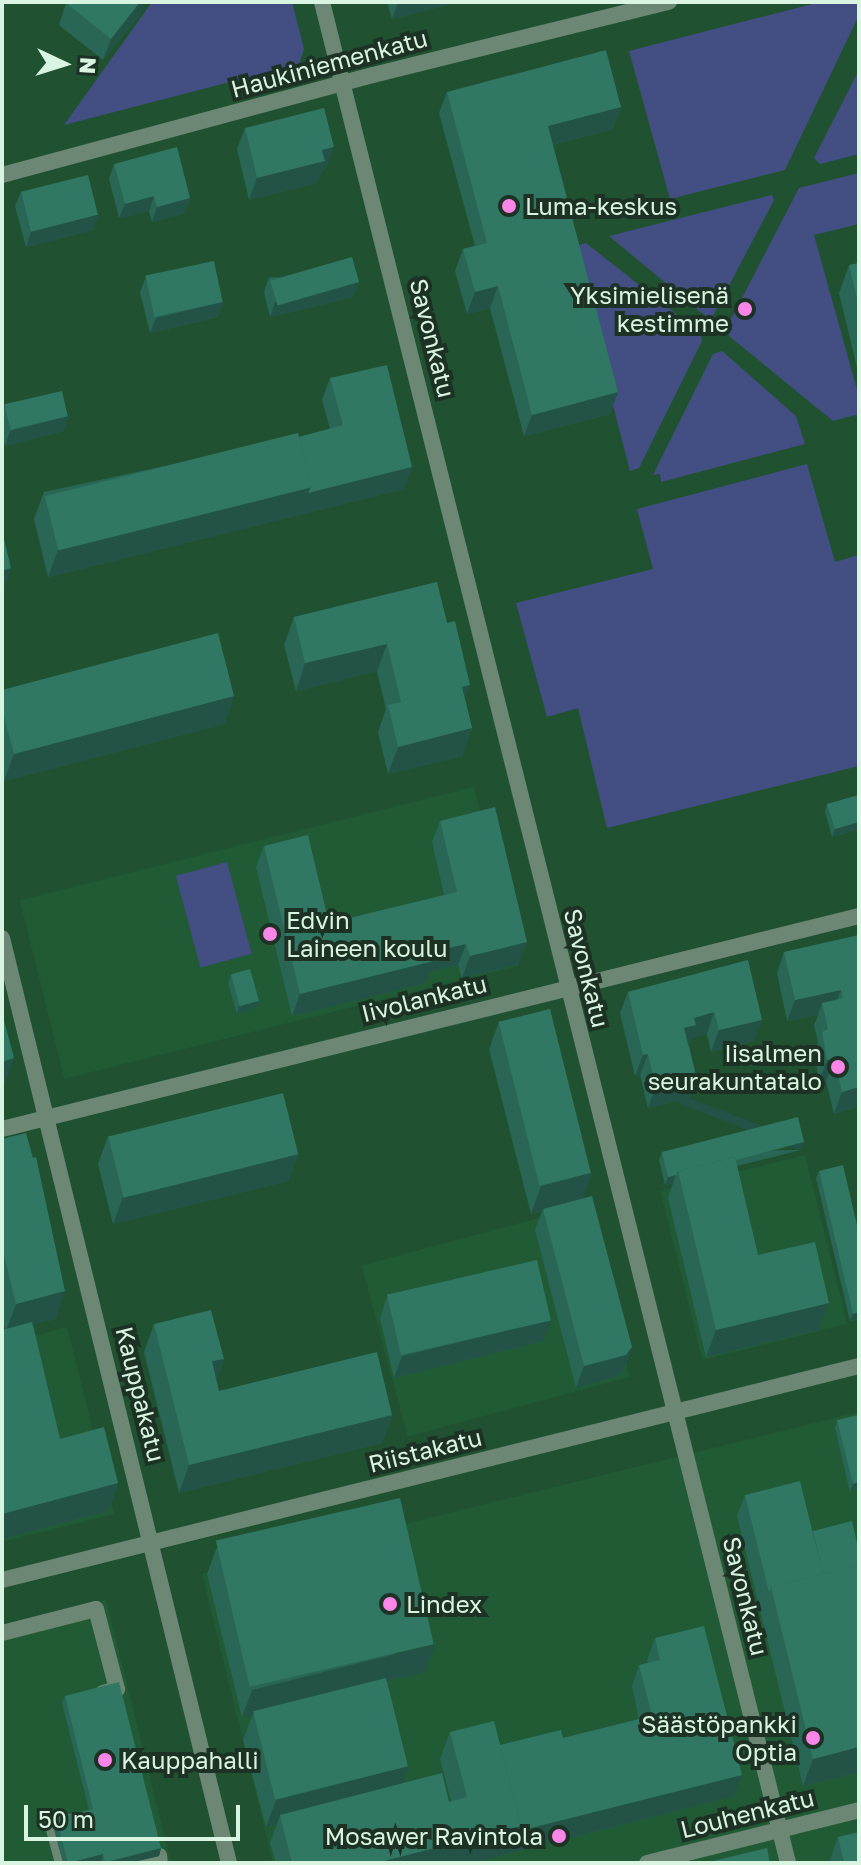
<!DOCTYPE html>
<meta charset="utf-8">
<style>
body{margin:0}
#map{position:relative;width:861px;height:1865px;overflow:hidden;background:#205232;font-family:"Golos Text",sans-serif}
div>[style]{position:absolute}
.built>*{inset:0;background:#205b36;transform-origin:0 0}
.green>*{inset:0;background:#434e82;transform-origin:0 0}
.pedestrian>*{height:16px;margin:-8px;padding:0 8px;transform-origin:8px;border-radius:8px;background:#6c8874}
.minor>*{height:16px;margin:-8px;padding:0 8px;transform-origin:8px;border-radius:8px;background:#6c8874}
.wall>*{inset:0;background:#296656}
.shaded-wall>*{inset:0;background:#225346;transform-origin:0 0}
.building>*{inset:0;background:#307764;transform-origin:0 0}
.dots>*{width:22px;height:22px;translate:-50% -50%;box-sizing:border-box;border:4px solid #1d3224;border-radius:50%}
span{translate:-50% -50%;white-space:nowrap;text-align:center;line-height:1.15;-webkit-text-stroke:8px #1d3224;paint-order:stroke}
.street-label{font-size:24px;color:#d9f4e0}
.poi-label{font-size:24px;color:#d9f4e0}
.left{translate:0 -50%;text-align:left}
.right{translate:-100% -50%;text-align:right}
.frame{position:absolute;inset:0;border:4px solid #d9f4e0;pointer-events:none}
.north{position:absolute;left:24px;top:24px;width:80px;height:80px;-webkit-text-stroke:6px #1d3224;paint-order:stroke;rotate:94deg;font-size:22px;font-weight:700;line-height:32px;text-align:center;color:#d9f4e0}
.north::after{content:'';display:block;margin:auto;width:28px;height:36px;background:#d9f4e0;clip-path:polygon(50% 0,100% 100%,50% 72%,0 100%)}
.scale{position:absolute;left:24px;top:1805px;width:216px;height:36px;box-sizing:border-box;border:4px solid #d9f4e0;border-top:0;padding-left:10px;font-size:24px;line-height:28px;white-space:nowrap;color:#d9f4e0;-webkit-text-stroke:6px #1d3224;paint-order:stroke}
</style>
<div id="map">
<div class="built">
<i style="left:474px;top:787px;width:184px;height:468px;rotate:76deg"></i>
<i style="left:805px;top:1155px;width:174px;height:149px;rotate:76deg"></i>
<i style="left:584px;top:1206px;width:177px;height:230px;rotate:75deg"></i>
<i style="clip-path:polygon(67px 1327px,114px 1514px,2px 1542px,2px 1345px)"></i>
<i style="clip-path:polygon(859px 1412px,859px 1863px,273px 1863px,202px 1574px)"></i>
<i style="clip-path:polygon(106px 1599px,171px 1863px,2px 1863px,2px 1626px)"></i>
</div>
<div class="green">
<i style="clip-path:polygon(152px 2px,292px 2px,304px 49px,299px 64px,64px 125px)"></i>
<i style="clip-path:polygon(820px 2px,859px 2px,859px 15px,785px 170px,670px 199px,629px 51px)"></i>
<i style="clip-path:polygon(859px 70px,859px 154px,820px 164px,814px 158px)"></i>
<i style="clip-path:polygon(859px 173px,859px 224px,814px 235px,859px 397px,859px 414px,833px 421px,729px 336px,727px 327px,799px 188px)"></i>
<i style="clip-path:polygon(772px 195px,774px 200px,713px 316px,708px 318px,609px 236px)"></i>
<i style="clip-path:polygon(586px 243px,700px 333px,702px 341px,639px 468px,630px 471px,572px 247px)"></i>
<i style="clip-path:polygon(722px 351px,796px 416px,805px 444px,661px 482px,660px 474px,653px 475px,713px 354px)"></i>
<i style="clip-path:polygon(807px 464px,835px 562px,859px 555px,859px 766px,607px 828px,578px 708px,547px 717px,516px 603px,653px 569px,637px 509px)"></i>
<i style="left:227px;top:862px;width:95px;height:53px;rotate:75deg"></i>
</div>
<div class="pedestrian">
<i style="left:2px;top:1633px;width:97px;rotate:-14.3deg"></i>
<i style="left:96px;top:1609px;width:83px;rotate:75.3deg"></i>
<i style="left:117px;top:1689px;width:15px;rotate:164deg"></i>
<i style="left:63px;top:1863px;width:38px;rotate:-105deg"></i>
<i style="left:53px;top:1826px;width:23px;rotate:-13deg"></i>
<i style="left:94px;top:1863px;width:7px"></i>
<i style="left:129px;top:1863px;width:31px;rotate:-13deg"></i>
<i style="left:159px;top:1856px;width:7px;rotate:82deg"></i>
</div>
<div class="minor">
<i style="left:322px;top:2px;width:1918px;rotate:75.94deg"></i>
<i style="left:2px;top:175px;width:384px;rotate:-15.1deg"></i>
<i style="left:373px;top:75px;width:305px;rotate:-13.9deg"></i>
<i style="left:2px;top:938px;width:952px;rotate:76.21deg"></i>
<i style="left:2px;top:1129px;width:883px;rotate:-13.96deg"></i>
<i style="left:2px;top:1580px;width:883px;rotate:-14.02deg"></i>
<i style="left:647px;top:1863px;width:219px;rotate:-14deg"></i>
</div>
<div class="wall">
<i style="clip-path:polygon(387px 2px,458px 2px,392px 19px)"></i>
<i style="clip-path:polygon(66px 3px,141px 13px,103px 60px,59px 25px)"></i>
<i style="clip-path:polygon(447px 92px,621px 107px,613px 129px,552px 145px,618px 392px,610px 414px,524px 436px,490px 308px,467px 314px,455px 271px,463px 249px,475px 246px,439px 113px)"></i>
<i style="clip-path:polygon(245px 128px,326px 169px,322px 170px,317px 183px,249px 200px,237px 149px)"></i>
<i style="clip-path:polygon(114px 164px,190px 198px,185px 213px,152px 222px,149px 211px,119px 218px,109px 179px)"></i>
<i style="clip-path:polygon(21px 192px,93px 230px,26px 247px,15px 206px)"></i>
<i style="clip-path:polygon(859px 255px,859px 376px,839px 293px,849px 265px,856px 264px)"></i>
<i style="clip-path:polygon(146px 277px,223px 302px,218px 317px,150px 333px,140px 292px)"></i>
<i style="clip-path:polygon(269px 277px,359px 282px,353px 297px,270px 317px,264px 292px)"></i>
<i style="clip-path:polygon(330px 378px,404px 489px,48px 577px,34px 519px,44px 492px,299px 437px,330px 429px,322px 400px)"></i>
<i style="clip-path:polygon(5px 405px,68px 416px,63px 431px,5px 446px,2px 433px,2px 412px)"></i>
<i style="clip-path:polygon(437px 582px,472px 728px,462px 756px,388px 774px,378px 732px,386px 709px,377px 671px,296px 691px,284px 645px,294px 617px)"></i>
<i style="clip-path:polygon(2px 690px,234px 696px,224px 724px,4px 781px,2px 775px)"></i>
<i style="clip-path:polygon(859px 795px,859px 829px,832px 837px,825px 812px,827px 804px)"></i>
<i style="clip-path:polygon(440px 821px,519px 964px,462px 978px,458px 965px,430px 972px,426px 983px,292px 1016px,256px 867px,264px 846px,329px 923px,444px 895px,432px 842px)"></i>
<i style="clip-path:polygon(859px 935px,859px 1106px,834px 1114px,826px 1081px,819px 1081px,814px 1053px,818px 1042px,814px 1025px,818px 1015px,787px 1021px,777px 973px,784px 952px)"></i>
<i style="clip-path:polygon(748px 960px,754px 1041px,711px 1052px,707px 1034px,691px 1038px,689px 1045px,696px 1076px,689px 1098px,648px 1108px,640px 1075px,635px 1076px,620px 1013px,628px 992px)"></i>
<i style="clip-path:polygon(231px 975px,259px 1001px,256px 1008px,237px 1014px,228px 983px)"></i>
<i style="clip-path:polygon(499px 1022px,583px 1198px,632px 1347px,624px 1369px,618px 1376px,576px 1388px,535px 1230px,542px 1211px,531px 1214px,489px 1049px)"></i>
<i style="clip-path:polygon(108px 1136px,298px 1154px,288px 1181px,113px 1224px,98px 1164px)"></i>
<i style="clip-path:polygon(2px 1139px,56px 1319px,33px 1324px,60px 1439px,118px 1483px,108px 1511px,2px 1539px,5px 1329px,2px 1315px)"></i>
<i style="clip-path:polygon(801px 1150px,737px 1166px,758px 1255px,829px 1303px,819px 1330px,706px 1357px,668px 1198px,673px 1183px,665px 1185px,659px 1160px,662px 1152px)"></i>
<i style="clip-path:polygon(819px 1171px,859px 1319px,850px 1321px,816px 1178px)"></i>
<i style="clip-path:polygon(387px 1297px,543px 1341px,394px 1378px,380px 1318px)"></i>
<i style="clip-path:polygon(154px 1324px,224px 1359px,216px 1379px,219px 1391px,392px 1415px,382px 1443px,179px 1493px,144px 1352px)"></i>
<i style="clip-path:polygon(837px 1420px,859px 1489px,850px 1492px,835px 1428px)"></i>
<i style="clip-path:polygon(745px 1495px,813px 1531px,859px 1552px,859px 1772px,803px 1786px,737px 1516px)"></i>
<i style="clip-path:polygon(217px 1547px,425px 1672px,387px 1681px,402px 1783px,449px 1802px,451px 1801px,440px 1759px,450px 1732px,500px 1745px,563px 1738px,639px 1719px,632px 1687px,639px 1665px,648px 1663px,647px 1660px,655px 1638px,742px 1775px,734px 1796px,472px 1863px,276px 1863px,270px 1843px,277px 1824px,266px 1827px,243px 1740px,253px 1714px,242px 1717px,207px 1574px)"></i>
<i style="clip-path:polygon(65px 1696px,161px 1848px,159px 1856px,129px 1863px,101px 1863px,101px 1861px,94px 1863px,63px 1863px,53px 1826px,56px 1818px,89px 1810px,62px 1703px)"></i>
<i style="clip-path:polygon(838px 1837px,859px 1863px,829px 1863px)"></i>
</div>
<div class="shaded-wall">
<i style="clip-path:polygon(140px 2px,145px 2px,141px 13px,103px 60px,111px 39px)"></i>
<i style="clip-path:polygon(398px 2px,458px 2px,392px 19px)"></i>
<i style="clip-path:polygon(621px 107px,613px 129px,540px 148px,548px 126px)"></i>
<i style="clip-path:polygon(334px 147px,326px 169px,322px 170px,317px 183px,249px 200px,257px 178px,322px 150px)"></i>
<i style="clip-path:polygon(154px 196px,149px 211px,119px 218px,125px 204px)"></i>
<i style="clip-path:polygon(190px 198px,185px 213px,152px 222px,157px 207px)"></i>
<i style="clip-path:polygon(98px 215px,93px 230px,26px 247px,31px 232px)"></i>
<i style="clip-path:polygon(359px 282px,353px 297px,270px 317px,275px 302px)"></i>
<i style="clip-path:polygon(498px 286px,490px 308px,467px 314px,475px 292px)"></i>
<i style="clip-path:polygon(223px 302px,218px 317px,150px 333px,156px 318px)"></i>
<i style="clip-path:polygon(618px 392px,610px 414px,524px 436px,532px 415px)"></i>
<i style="clip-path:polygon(68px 416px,63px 431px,5px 446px,10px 431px)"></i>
<i style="clip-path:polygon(412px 467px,404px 489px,48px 577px,58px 550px,311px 487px)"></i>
<i style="clip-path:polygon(11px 568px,3px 590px,2px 590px,2px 571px)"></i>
<i style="clip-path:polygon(387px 644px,377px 671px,296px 691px,305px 663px)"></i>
<i style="clip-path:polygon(470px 685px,460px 712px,462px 687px)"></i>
<i style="clip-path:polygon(234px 696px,224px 724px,4px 781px,14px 754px)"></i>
<i style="clip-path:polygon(472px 728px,462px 756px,388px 774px,398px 747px)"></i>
<i style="clip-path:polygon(859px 822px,859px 829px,832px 837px,835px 829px)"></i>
<i style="clip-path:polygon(527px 942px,519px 964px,462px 978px,470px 956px)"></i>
<i style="clip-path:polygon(466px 944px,458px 965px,430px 972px,426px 983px,292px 1016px,300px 994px,431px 952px)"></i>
<i style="clip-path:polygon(841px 990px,833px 1011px,822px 1003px,818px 1015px,787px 1021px,795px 1000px)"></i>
<i style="clip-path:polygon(259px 1001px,256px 1008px,237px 1014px,239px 1006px)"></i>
<i style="clip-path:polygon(714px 1012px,707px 1034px,691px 1038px,688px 1047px,684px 1028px,694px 1018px)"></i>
<i style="clip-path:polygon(762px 1020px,754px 1041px,711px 1052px,719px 1030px)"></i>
<i style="clip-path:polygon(648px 1054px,640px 1075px,635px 1076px,643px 1055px)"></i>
<i style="clip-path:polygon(14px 1058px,4px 1086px,2px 1086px,2px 1062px)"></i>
<i style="clip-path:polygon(834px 1059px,826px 1081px,819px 1081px,827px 1060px)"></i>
<i style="clip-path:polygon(696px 1076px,689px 1098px,648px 1108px,656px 1086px)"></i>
<i style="clip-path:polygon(859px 1087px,859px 1106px,834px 1114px,842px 1092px)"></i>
<i style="left:804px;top:1142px;width:9px;height:130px;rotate:111deg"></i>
<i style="clip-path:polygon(298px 1154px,288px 1181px,113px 1224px,123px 1197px)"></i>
<i style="clip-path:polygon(592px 1173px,582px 1201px,531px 1214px,541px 1186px)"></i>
<i style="clip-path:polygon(676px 1175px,673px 1183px,665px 1185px,668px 1177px)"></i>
<i style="clip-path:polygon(65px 1291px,56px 1319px,6px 1331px,16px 1304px)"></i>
<i style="clip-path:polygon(829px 1303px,819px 1330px,706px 1357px,716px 1330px)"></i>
<i style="clip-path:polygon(859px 1312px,859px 1319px,850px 1321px,853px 1314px)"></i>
<i style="clip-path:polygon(551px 1320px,543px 1341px,394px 1378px,402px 1356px)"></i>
<i style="clip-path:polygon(632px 1347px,624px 1369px,618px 1376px,576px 1388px,584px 1366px)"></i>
<i style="clip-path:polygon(224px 1359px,214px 1386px,212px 1361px)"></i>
<i style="clip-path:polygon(392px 1415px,382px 1443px,179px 1493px,189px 1465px)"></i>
<i style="clip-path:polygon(859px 1482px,859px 1489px,850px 1492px,853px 1484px)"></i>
<i style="clip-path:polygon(118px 1483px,108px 1511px,2px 1539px,2px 1514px)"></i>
<i style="clip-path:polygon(435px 1644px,425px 1672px,242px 1717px,252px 1690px)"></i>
<i style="clip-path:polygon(859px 1747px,859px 1772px,803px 1786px,813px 1759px)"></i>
<i style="clip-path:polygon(408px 1766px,399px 1793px,280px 1815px,277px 1824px,266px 1827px,276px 1800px)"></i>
<i style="clip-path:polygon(742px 1775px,734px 1796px,472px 1863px,376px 1863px,521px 1826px)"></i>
<i style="clip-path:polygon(161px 1848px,159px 1856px,129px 1863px,105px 1863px)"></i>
<i style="clip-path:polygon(103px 1854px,101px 1861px,94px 1863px,68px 1863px)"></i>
</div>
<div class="building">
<i style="clip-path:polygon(68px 2px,140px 2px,111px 39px,66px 3px)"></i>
<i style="clip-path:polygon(606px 50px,621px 107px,548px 126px,618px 392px,532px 415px,498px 286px,475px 292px,463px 249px,487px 243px,447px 92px)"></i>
<i style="clip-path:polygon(324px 108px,334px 147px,322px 150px,325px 161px,257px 178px,245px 128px)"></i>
<i style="clip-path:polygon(177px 147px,190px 198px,157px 207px,154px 196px,125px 204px,114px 164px)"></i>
<i style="left:88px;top:175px;width:41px;height:69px;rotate:76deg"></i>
<i style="left:352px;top:257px;width:26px;height:85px;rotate:74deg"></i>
<i style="left:214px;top:261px;width:42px;height:70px;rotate:78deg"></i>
<i style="clip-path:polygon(859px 263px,859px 307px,849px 265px)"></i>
<i style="clip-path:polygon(387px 365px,412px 467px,308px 493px,311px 487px,299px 437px,343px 425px,330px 378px)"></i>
<i style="left:62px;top:391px;width:26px;height:59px;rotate:77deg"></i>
<i style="left:298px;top:433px;width:56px;height:261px;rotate:76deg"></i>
<i style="clip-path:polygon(2px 531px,11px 568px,2px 571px)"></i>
<i style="clip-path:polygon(437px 582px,447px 623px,455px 621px,470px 685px,462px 687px,472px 728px,398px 747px,388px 705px,401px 702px,387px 644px,305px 663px,294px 617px)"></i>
<i style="clip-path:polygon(218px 633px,234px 696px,14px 754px,2px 709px,2px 690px)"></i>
<i style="clip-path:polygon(859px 795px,859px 822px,835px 829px,827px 804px)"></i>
<i style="clip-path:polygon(495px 807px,527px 942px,470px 956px,466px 944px,431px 952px,434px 961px,300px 994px,264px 846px,308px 835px,329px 923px,457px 892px,440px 821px)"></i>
<i style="clip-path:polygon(859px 935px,859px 1087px,842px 1092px,834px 1059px,827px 1060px,822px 1032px,828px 1029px,822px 1003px,843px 998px,841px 990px,795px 1000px,784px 952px)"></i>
<i style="clip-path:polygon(748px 960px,762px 1020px,719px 1030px,714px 1012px,694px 1018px,696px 1025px,684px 1028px,696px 1076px,656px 1086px,648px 1054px,643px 1055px,628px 992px)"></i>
<i style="left:250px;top:969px;width:33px;height:20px;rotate:74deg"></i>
<i style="left:550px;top:1009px;width:169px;height:53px;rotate:76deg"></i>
<i style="clip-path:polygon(2px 1013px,14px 1058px,2px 1062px)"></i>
<i style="left:283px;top:1093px;width:63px;height:180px;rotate:76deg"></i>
<i style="clip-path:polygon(798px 1117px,804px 1142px,736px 1160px,735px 1157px,678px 1171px,676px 1175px,668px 1177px,662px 1152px)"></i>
<i style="clip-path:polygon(26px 1133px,33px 1158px,36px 1157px,65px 1291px,16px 1304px,2px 1247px,2px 1139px)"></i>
<i style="clip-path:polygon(735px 1157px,758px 1255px,815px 1242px,829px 1303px,716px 1330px,678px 1171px)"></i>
<i style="clip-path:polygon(843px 1165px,859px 1234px,859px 1312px,853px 1314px,819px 1171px)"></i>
<i style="clip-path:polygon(592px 1196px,632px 1347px,626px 1355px,584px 1366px,543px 1209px)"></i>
<i style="left:537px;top:1260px;width:62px;height:154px;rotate:77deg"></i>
<i style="clip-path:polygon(211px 1310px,224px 1359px,212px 1361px,219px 1391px,377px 1352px,392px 1415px,189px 1465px,154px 1324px)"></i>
<i style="clip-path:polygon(32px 1322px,60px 1439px,104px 1427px,118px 1483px,2px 1514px,2px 1330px)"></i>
<i style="clip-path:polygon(858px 1415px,859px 1482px,853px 1484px,837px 1420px)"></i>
<i style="clip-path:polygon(800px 1481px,823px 1574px,771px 1587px,769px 1592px,745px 1495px)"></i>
<i style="left:400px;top:1498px;width:150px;height:189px;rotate:77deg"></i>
<i style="clip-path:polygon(852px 1521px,859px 1552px,859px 1565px,823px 1574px,813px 1531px)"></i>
<i style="clip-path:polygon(859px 1565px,859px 1747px,813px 1759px,771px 1587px)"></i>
<i style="clip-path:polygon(704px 1626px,742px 1775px,519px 1831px,521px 1826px,500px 1745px,561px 1730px,563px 1738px,652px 1716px,639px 1665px,660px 1660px,655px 1638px)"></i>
<i style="left:386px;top:1678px;width:91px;height:137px;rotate:76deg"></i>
<i style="clip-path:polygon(119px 1682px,161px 1848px,105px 1862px,103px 1854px,68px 1863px,56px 1818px,93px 1809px,65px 1696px)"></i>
<i style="clip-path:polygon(494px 1721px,521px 1826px,376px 1863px,292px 1863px,280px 1815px,442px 1773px,449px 1802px,467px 1797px,450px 1732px)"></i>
<i style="clip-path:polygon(859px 1832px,859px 1863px,844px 1863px,838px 1837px)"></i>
<i style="clip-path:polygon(767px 1848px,770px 1863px,713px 1863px,713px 1861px)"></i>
</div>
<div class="dots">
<i style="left:509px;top:206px;background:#fa87e8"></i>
<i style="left:745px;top:309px;background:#fa87e8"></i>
<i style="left:270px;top:934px;background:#fa87e8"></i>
<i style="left:838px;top:1067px;background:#fa87e8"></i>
<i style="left:390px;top:1604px;background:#fa87e8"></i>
<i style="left:813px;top:1738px;background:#fa87e8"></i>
<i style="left:105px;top:1760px;background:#fa87e8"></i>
<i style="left:559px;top:1836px;background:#fa87e8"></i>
</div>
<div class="street-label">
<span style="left:329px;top:63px;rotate:-15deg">Haukiniemenkatu</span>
<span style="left:433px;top:338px;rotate:76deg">Savonkatu</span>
<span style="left:587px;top:968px;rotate:76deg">Savonkatu</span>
<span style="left:424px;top:998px;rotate:-14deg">Iivolankatu</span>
<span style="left:141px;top:1394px;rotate:76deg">Kauppakatu</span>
<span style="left:425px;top:1450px;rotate:-14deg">Riistakatu</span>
<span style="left:746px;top:1596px;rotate:76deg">Savonkatu</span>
<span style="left:747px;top:1813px;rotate:-14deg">Louhenkatu</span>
</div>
<div class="poi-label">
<span class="left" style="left:525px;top:206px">Luma-keskus</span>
<span class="right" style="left:729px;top:309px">Yksimielisenä<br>kestimme</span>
<span class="left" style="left:286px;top:934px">Edvin<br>Laineen koulu</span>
<span class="right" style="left:822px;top:1067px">Iisalmen<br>seurakuntatalo</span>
<span class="left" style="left:406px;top:1604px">Lindex</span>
<span class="right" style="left:797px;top:1738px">Säästöpankki<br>Optia</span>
<span class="left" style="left:121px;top:1760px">Kauppahalli</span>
<span class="right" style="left:543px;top:1836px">Mosawer Ravintola</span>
</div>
<div class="frame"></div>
<div class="north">N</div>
<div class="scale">50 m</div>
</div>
